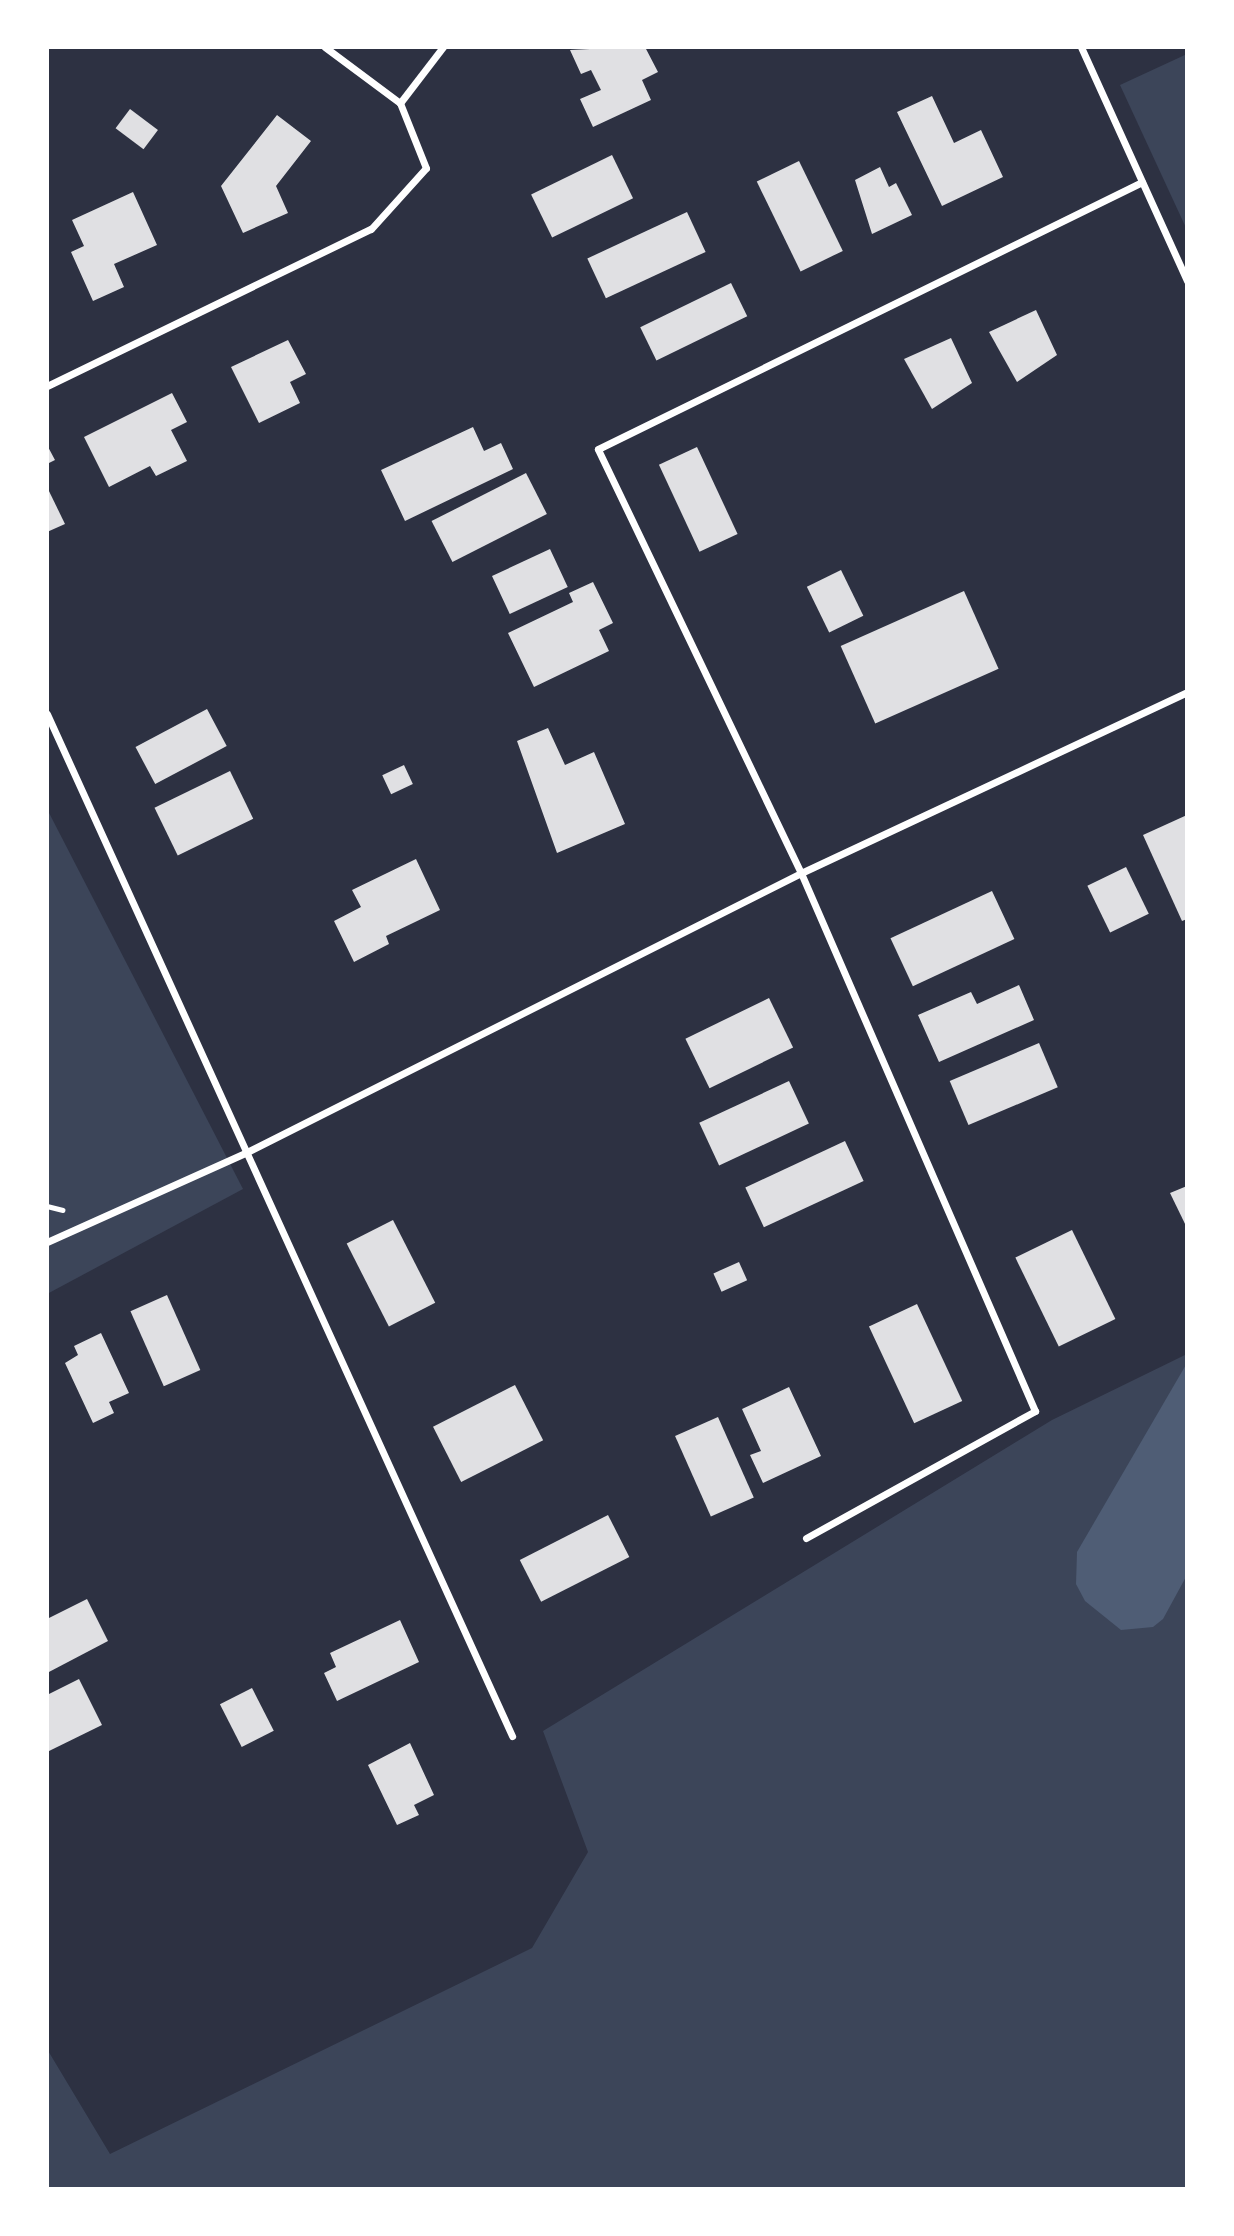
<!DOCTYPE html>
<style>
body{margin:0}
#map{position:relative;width:1234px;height:2236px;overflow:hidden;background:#2d3142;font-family:"Asap Condensed",sans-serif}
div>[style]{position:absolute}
.green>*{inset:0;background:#3c4559}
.water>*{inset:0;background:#4f5d75}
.building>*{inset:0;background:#e0e0e3;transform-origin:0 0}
.path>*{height:4.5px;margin:-2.25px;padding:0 2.25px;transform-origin:2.25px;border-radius:2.25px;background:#fff}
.minor>*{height:7px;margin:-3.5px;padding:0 3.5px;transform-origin:3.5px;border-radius:3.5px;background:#fff}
span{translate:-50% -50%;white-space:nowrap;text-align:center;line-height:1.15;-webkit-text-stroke:5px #fff;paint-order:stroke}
.frame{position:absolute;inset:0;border:49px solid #fff;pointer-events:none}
</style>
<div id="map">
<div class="green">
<i style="clip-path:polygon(1187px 54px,1187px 230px,1120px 85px)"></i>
<i style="clip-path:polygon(47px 809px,243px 1189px,47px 1294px)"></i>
<i style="clip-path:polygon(1187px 1354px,1187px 2189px,47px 2189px,47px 2049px,110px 2154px,532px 1948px,588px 1852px,543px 1731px,1052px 1420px)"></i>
</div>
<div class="water">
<i style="clip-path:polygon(1187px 1363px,1187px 1575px,1163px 1619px,1153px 1627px,1121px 1630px,1085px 1601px,1076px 1584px,1077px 1552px)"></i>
</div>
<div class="building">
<i style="clip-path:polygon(630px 47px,645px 47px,658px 72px,642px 80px,651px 100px,593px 127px,580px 99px,601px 90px,591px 70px,581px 74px,570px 50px)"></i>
<i style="clip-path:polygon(932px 96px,954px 143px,981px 130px,1003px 177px,942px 206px,897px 112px)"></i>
<i style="left:130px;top:109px;width:35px;height:24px;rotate:37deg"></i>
<i style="clip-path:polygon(277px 115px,311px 141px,276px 186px,288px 213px,243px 233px,221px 186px)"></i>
<i style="left:612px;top:155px;width:48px;height:90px;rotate:64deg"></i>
<i style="left:799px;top:161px;width:100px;height:47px;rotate:64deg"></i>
<i style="clip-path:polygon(880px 167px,889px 187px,896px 183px,912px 215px,872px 234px,855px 180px)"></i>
<i style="clip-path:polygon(133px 192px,157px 245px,114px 264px,124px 287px,93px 301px,71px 252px,84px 246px,72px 220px)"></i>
<i style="left:687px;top:212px;width:44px;height:110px;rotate:65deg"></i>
<i style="left:731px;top:283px;width:37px;height:101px;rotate:64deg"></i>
<i style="clip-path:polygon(1036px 310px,1057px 355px,1017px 382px,989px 332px)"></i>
<i style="clip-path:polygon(951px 338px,972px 383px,932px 409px,904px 359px)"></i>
<i style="clip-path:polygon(288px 340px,306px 374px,290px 382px,300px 403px,259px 423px,231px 367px)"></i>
<i style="clip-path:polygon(172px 393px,187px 422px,171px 430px,187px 461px,156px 476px,150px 466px,109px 487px,84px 437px)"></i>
<i style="clip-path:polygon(473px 427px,484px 451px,501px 443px,513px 469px,405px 521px,381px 470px)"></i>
<i style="clip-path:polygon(47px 445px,55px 460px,47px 464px)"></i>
<i style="left:697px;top:447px;width:96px;height:42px;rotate:65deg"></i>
<i style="left:526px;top:473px;width:46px;height:106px;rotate:63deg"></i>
<i style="clip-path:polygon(47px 487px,65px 524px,47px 532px)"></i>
<i style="left:550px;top:549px;width:42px;height:64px;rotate:65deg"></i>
<i style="left:841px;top:570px;width:51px;height:38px;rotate:64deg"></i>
<i style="clip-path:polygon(593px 582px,613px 623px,599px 630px,609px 651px,534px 687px,508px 633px,573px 602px,569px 593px)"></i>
<i style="left:964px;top:591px;width:85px;height:135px;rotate:66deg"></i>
<i style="left:207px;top:709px;width:42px;height:81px;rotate:62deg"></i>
<i style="clip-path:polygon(548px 728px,565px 765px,594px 752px,625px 824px,557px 853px,517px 741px)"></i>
<i style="left:404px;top:765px;width:21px;height:24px;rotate:65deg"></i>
<i style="left:230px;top:771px;width:53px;height:84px;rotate:64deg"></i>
<i style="clip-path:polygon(1187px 815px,1187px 919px,1182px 921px,1143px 835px)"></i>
<i style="clip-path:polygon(416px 859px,440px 910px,386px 936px,389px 944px,354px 962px,334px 921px,361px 907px,352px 890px)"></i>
<i style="left:1126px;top:867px;width:52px;height:43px;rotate:64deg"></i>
<i style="left:992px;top:891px;width:53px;height:112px;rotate:65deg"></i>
<i style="clip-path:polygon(1019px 985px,1034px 1020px,939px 1062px,918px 1015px,971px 992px,977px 1004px)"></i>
<i style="left:769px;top:998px;width:55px;height:93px;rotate:64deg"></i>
<i style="left:1039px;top:1043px;width:48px;height:97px;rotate:67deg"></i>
<i style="left:789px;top:1081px;width:47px;height:99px;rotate:65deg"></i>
<i style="left:845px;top:1141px;width:44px;height:110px;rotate:65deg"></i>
<i style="clip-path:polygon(1187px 1186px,1187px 1228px,1170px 1193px)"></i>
<i style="left:393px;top:1220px;width:93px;height:52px;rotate:63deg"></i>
<i style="left:1072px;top:1230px;width:99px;height:63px;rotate:64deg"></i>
<i style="left:739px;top:1262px;width:20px;height:28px;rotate:66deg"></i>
<i style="left:167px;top:1295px;width:82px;height:40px;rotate:66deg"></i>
<i style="left:917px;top:1304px;width:107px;height:53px;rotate:65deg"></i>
<i style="clip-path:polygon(101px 1333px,129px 1393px,109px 1402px,114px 1413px,93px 1423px,65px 1363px,78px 1355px,74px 1346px)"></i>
<i style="left:515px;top:1385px;width:62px;height:92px;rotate:63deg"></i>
<i style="clip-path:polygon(789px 1387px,821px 1456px,763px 1483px,750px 1455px,761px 1451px,742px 1409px)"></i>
<i style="left:718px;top:1417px;width:88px;height:47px;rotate:66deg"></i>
<i style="left:608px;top:1515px;width:47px;height:99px;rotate:63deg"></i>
<i style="clip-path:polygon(87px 1599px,108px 1641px,47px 1673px,47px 1619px)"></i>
<i style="clip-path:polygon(400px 1620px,419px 1662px,337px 1701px,324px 1673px,336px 1667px,330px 1653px)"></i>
<i style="clip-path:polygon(79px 1679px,102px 1725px,47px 1752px,47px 1695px)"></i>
<i style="left:252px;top:1688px;width:48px;height:36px;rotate:63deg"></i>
<i style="clip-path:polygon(410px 1743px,434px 1795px,414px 1805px,419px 1815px,397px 1825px,368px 1765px)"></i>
</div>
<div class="path">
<i style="left:47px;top:1206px;width:16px;rotate:14deg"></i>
</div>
<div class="minor">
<i style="left:1081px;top:47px;width:257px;rotate:65.6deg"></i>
<i style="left:400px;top:103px;width:71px;rotate:-52.5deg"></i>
<i style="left:47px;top:386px;width:360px;rotate:-25.9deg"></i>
<i style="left:371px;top:229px;width:82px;rotate:-48deg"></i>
<i style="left:426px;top:168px;width:70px;rotate:-111.8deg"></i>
<i style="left:400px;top:103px;width:94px;rotate:-143.3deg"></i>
<i style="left:47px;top:714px;width:1123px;rotate:65.53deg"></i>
<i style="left:47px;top:1242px;width:219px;rotate:-24.2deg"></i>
<i style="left:247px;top:1152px;width:620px;rotate:-26.73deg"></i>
<i style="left:801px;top:873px;width:426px;rotate:-25.1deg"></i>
<i style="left:806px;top:1538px;width:262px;rotate:-29deg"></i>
<i style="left:1035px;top:1411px;width:587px;rotate:-113.51deg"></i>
<i style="left:801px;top:873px;width:470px;rotate:-115.6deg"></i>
<i style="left:598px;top:449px;width:606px;rotate:-26.14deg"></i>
</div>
<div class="frame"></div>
</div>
